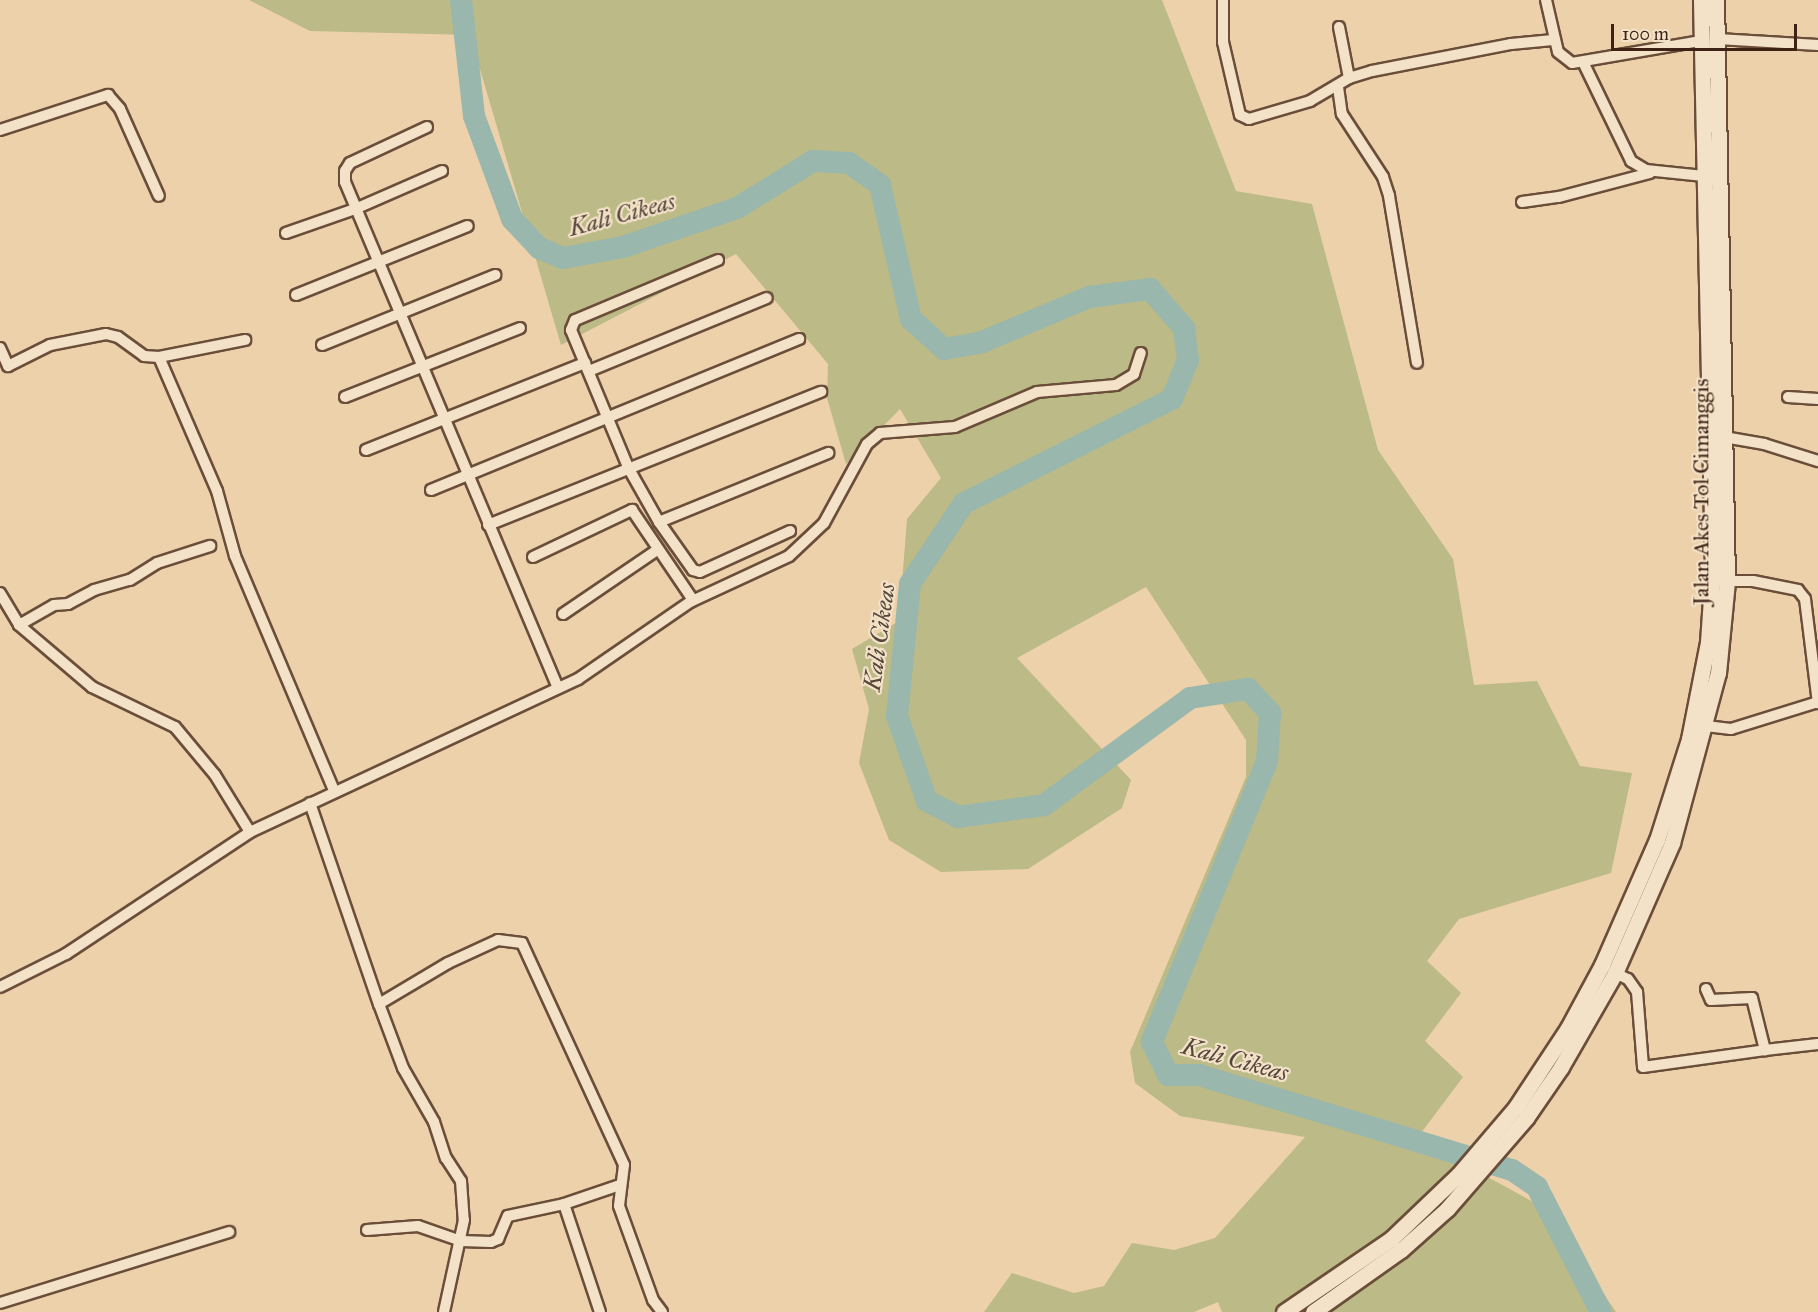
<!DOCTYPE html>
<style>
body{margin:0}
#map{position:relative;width:1818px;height:1312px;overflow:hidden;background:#ecd1aa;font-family:"IM FELL Great Primer",serif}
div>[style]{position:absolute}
.green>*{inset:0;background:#bcba86}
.river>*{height:22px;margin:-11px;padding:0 11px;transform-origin:11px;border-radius:11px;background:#99b7ac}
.roads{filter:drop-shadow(2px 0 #6a4e3a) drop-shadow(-2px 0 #6a4e3a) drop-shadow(0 2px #6a4e3a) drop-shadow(0 -2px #6a4e3a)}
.minor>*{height:10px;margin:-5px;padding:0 5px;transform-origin:5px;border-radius:5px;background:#f3e1c8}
.secondary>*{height:15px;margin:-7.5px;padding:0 7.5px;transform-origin:7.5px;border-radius:7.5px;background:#f3e1c8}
span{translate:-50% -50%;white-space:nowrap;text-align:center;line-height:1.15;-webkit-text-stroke:4.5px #f3e1c8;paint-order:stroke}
.street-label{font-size:22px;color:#3e2214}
.water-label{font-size:24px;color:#55473a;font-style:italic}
.scale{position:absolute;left:1611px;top:24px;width:186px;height:27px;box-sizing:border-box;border:3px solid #3e2214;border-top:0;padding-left:8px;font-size:18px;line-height:21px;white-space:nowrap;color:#3e2214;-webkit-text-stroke:4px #f3e1c8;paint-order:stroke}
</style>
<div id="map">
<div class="green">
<i style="clip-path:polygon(249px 0,1162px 0,1236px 191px,1312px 204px,1378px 450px,1453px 559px,1474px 685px,1537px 681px,1580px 766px,1632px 773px,1611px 873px,1459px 919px,1427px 961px,1461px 993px,1425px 1041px,1463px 1077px,1409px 1149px,1475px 1170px,1546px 1209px,1616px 1312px,1222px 1312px,1218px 1302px,1194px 1312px,984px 1312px,1012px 1273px,1074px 1293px,1104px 1286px,1132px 1243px,1174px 1250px,1215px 1238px,1305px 1137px,1180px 1116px,1135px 1083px,1130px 1052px,1246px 777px,1246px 740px,1146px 587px,1017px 658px,1131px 780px,1122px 808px,1028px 869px,941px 872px,889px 840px,859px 763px,869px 709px,852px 649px,899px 621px,907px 519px,941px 478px,900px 409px,846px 464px,827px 398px,828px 364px,736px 254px,561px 345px,470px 35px,310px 31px)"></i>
</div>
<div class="river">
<i style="left:461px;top:0;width:117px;rotate:83.6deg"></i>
<i style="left:474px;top:116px;width:110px;rotate:69.7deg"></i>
<i style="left:512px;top:219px;width:40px;rotate:47deg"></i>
<i style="left:539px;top:248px;width:26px;rotate:23deg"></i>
<i style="left:563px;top:258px;width:61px;rotate:-10.4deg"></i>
<i style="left:623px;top:247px;width:120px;rotate:-18.9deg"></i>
<i style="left:737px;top:208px;width:89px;rotate:-31.7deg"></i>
<i style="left:813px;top:161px;width:36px;rotate:3deg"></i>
<i style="left:849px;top:163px;width:38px;rotate:35deg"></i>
<i style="left:880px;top:185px;width:138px;rotate:77deg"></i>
<i style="left:911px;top:319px;width:45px;rotate:42.3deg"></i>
<i style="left:944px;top:349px;width:39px;rotate:-10deg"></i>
<i style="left:982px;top:342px;width:116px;rotate:-22.8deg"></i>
<i style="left:1089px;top:297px;width:62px;rotate:-7.5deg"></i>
<i style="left:1150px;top:289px;width:52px;rotate:48.9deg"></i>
<i style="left:1184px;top:328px;width:32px;rotate:83deg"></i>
<i style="left:1188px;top:360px;width:42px;rotate:112.3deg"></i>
<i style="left:1172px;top:399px;width:233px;rotate:153.4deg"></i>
<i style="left:964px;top:503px;width:97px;rotate:123.7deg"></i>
<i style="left:910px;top:584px;width:133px;rotate:95.6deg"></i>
<i style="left:897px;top:716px;width:90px;rotate:70.6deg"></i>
<i style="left:927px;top:801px;width:35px;rotate:27deg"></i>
<i style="left:958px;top:817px;width:87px;rotate:-7.9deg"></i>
<i style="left:1044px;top:805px;width:181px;rotate:-36.2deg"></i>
<i style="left:1190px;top:698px;width:59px;rotate:-8.8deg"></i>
<i style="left:1248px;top:689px;width:33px;rotate:47deg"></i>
<i style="left:1270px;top:713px;width:48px;rotate:93.6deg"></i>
<i style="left:1267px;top:761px;width:304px;rotate:112.3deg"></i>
<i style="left:1152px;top:1042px;width:37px;rotate:64deg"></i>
<i style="left:1168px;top:1075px;width:31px"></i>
<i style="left:1199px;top:1075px;width:327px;rotate:16.9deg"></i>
<i style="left:1512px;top:1170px;width:30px;rotate:34deg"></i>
<i style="left:1537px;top:1187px;width:140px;rotate:62.9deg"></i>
</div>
<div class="roads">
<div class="minor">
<i style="left:1223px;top:0;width:42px;rotate:90deg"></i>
<i style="left:1223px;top:42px;width:75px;rotate:76.9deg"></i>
<i style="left:1240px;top:115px;width:10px;rotate:24deg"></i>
<i style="left:1249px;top:119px;width:64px;rotate:-16.4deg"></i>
<i style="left:1310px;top:101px;width:45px;rotate:-30.5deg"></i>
<i style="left:1349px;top:78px;width:24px;rotate:-17deg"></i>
<i style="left:1372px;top:71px;width:142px;rotate:-11deg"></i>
<i style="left:1511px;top:44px;width:42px;rotate:-5.4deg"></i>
<i style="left:1546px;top:0;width:53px;rotate:77deg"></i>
<i style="left:1558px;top:52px;width:18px;rotate:38deg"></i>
<i style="left:1572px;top:63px;width:131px;rotate:-9.7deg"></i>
<i style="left:1339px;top:27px;width:52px;rotate:78.9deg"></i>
<i style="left:1718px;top:39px;width:100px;rotate:3.4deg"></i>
<i style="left:1584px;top:64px;width:108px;rotate:64.1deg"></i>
<i style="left:1631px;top:161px;width:17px;rotate:31deg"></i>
<i style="left:1646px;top:170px;width:58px;rotate:5.9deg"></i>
<i style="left:1338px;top:87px;width:27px;rotate:82deg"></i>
<i style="left:1342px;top:114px;width:75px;rotate:56.9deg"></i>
<i style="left:1383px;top:177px;width:20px;rotate:72deg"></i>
<i style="left:1389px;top:196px;width:169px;rotate:80.5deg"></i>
<i style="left:427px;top:127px;width:85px;rotate:154.9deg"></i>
<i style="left:350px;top:163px;width:9px;rotate:122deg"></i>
<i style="left:345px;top:171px;width:11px;rotate:90deg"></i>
<i style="left:345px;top:182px;width:549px;rotate:67.17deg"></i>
<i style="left:0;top:130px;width:114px;rotate:-18deg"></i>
<i style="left:108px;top:95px;width:18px;rotate:49deg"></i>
<i style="left:120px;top:109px;width:95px;rotate:65.9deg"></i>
<i style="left:1522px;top:202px;width:37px;rotate:-8deg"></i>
<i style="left:1559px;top:197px;width:94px;rotate:-14.8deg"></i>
<i style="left:286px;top:233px;width:73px;rotate:-19.2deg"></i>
<i style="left:355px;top:209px;width:95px;rotate:-23.6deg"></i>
<i style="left:718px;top:260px;width:155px;rotate:157.2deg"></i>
<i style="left:575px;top:320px;width:11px;rotate:112deg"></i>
<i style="left:571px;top:330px;width:151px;rotate:67.4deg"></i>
<i style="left:629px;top:469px;width:61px;rotate:60.5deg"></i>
<i style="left:659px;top:522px;width:59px;rotate:54.7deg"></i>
<i style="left:693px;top:570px;width:7px;rotate:16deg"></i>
<i style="left:700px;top:572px;width:99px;rotate:-24.5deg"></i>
<i style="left:296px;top:295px;width:185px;rotate:-21.9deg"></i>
<i style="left:322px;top:345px;width:187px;rotate:-22deg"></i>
<i style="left:0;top:348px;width:20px;rotate:66deg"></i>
<i style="left:8px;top:366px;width:47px;rotate:-26.6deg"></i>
<i style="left:50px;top:345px;width:57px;rotate:-11.1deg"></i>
<i style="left:106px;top:334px;width:12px;rotate:14deg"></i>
<i style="left:118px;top:337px;width:32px;rotate:36deg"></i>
<i style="left:144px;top:356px;width:15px;rotate:4deg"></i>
<i style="left:159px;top:357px;width:146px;rotate:66.6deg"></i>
<i style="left:217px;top:491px;width:67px;rotate:74.5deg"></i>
<i style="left:235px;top:556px;width:254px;rotate:67.1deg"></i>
<i style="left:159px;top:357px;width:88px;rotate:-11.2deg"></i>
<i style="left:589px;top:371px;width:192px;rotate:-22.3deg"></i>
<i style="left:345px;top:397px;width:188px;rotate:-21.5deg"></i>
<i style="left:1788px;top:397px;width:30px;rotate:4deg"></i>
<i style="left:1724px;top:437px;width:41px;rotate:9.9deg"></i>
<i style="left:1764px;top:444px;width:57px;rotate:17.5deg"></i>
<i style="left:366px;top:450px;width:236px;rotate:-21.7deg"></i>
<i style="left:431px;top:490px;width:398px;rotate:-22.3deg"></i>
<i style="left:659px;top:522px;width:183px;rotate:-22.2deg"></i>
<i style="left:488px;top:525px;width:359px;rotate:-21.8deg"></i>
<i style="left:533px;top:557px;width:110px;rotate:-25.4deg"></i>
<i style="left:632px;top:510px;width:109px;rotate:55.9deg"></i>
<i style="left:1727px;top:581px;width:26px"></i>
<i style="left:1753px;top:581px;width:46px;rotate:11.3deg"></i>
<i style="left:1798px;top:590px;width:11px;rotate:52deg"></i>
<i style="left:1805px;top:599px;width:105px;rotate:82.9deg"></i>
<i style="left:0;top:593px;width:37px;rotate:59deg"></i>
<i style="left:19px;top:625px;width:96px;rotate:40.3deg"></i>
<i style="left:92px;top:687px;width:92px;rotate:25.7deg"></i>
<i style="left:175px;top:727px;width:62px;rotate:50.2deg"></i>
<i style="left:215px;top:775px;width:67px;rotate:58.4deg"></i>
<i style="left:563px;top:614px;width:114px;rotate:-34.2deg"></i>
<i style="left:19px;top:625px;width:40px;rotate:-29.7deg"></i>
<i style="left:54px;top:605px;width:14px;rotate:-4deg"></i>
<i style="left:68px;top:604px;width:30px;rotate:-28deg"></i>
<i style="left:94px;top:590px;width:37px;rotate:-16deg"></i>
<i style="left:130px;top:580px;width:32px;rotate:-32deg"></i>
<i style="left:157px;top:563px;width:56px;rotate:-17.8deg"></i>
<i style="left:1706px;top:726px;width:25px;rotate:7deg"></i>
<i style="left:1731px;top:729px;width:91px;rotate:-17.2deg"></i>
<i style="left:310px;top:803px;width:213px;rotate:71.1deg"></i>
<i style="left:379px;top:1004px;width:80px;rotate:-30.7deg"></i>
<i style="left:448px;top:963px;width:55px;rotate:-24.7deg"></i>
<i style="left:498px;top:940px;width:24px;rotate:7deg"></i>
<i style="left:522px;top:943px;width:244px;rotate:65.3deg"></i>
<i style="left:624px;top:1165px;width:41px;rotate:97deg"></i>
<i style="left:619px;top:1206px;width:100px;rotate:70.1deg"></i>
<i style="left:653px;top:1300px;width:15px;rotate:53deg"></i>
<i style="left:1615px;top:973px;width:14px;rotate:25deg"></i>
<i style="left:1628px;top:979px;width:16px;rotate:55deg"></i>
<i style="left:1637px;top:992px;width:75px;rotate:85.4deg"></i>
<i style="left:1643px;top:1067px;width:123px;rotate:-7.9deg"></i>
<i style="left:0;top:987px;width:74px;rotate:-26.6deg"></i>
<i style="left:66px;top:954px;width:221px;rotate:-33.5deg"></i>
<i style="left:250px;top:832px;width:362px;rotate:-25deg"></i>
<i style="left:578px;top:679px;width:136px;rotate:-34.5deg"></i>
<i style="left:690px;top:602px;width:109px;rotate:-24.9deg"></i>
<i style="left:789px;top:556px;width:48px;rotate:-43.3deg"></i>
<i style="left:824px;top:523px;width:90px;rotate:-61.4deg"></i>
<i style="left:867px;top:444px;width:17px;rotate:-40deg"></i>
<i style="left:880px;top:433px;width:75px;rotate:-4.6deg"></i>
<i style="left:955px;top:427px;width:89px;rotate:-23.1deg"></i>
<i style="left:1037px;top:392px;width:79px;rotate:-5.1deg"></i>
<i style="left:1116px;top:385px;width:21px;rotate:-31deg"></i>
<i style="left:1134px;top:374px;width:22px;rotate:-72deg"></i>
<i style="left:1706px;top:989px;width:12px;rotate:66deg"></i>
<i style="left:1711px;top:1000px;width:41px;rotate:-2.8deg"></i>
<i style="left:1752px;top:998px;width:54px;rotate:76deg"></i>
<i style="left:1765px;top:1050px;width:53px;rotate:-6.5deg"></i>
<i style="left:379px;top:1004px;width:68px;rotate:69.4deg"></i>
<i style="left:403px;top:1068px;width:62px;rotate:60.1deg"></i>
<i style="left:434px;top:1122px;width:38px;rotate:72deg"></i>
<i style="left:446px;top:1158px;width:27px;rotate:57deg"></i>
<i style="left:461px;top:1181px;width:39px;rotate:86deg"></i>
<i style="left:464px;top:1220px;width:94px;rotate:102.3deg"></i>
<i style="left:564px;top:1204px;width:114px;rotate:71.6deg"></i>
<i style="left:367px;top:1230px;width:51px;rotate:-4.5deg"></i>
<i style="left:418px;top:1226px;width:46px;rotate:19.2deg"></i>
<i style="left:461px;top:1241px;width:30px;rotate:2deg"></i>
<i style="left:491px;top:1242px;width:8px;rotate:-23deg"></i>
<i style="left:498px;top:1239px;width:25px;rotate:-67deg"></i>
<i style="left:508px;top:1216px;width:57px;rotate:-12.1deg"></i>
<i style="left:564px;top:1204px;width:59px;rotate:-18.7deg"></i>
<i style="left:0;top:1303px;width:240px;rotate:-17.2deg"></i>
</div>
<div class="secondary">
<i style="left:1284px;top:1312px;width:130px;rotate:-34.3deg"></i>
<i style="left:1391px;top:1239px;width:93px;rotate:-43.7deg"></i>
<i style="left:1458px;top:1175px;width:89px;rotate:-49.5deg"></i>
<i style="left:1516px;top:1107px;width:95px;rotate:-56.6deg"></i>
<i style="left:1568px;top:1028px;width:72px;rotate:-61.6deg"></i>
<i style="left:1602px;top:965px;width:137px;rotate:-66.3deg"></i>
<i style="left:1657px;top:840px;width:106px;rotate:-72.4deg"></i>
<i style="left:1689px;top:739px;width:99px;rotate:-78.9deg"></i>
<i style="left:1708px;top:642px;width:73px;rotate:-86.1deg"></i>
<i style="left:1713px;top:569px;width:569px;rotate:-91.21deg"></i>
<i style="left:1313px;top:1312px;width:108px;rotate:-35.2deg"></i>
<i style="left:1401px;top:1250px;width:62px;rotate:-41.7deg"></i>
<i style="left:1447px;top:1209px;width:121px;rotate:-49deg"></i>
<i style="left:1526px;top:1118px;width:62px;rotate:-55.5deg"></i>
<i style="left:1561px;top:1067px;width:108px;rotate:-60.1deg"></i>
<i style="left:1615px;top:973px;width:142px;rotate:-66.3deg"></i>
<i style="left:1672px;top:843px;width:176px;rotate:-74.9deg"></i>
<i style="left:1718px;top:673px;width:92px;rotate:-84.4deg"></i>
<i style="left:1727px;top:581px;width:581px;rotate:-91.08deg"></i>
</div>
</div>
<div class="street-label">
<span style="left:1701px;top:492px;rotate:-90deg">Jalan Akes Tol Cimanggis</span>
</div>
<div class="water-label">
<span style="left:622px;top:215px;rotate:-15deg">Kali Cikeas</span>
<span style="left:880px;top:637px;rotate:-82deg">Kali Cikeas</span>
<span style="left:1235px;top:1060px;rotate:15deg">Kali Cikeas</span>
</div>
<div class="scale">100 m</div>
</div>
